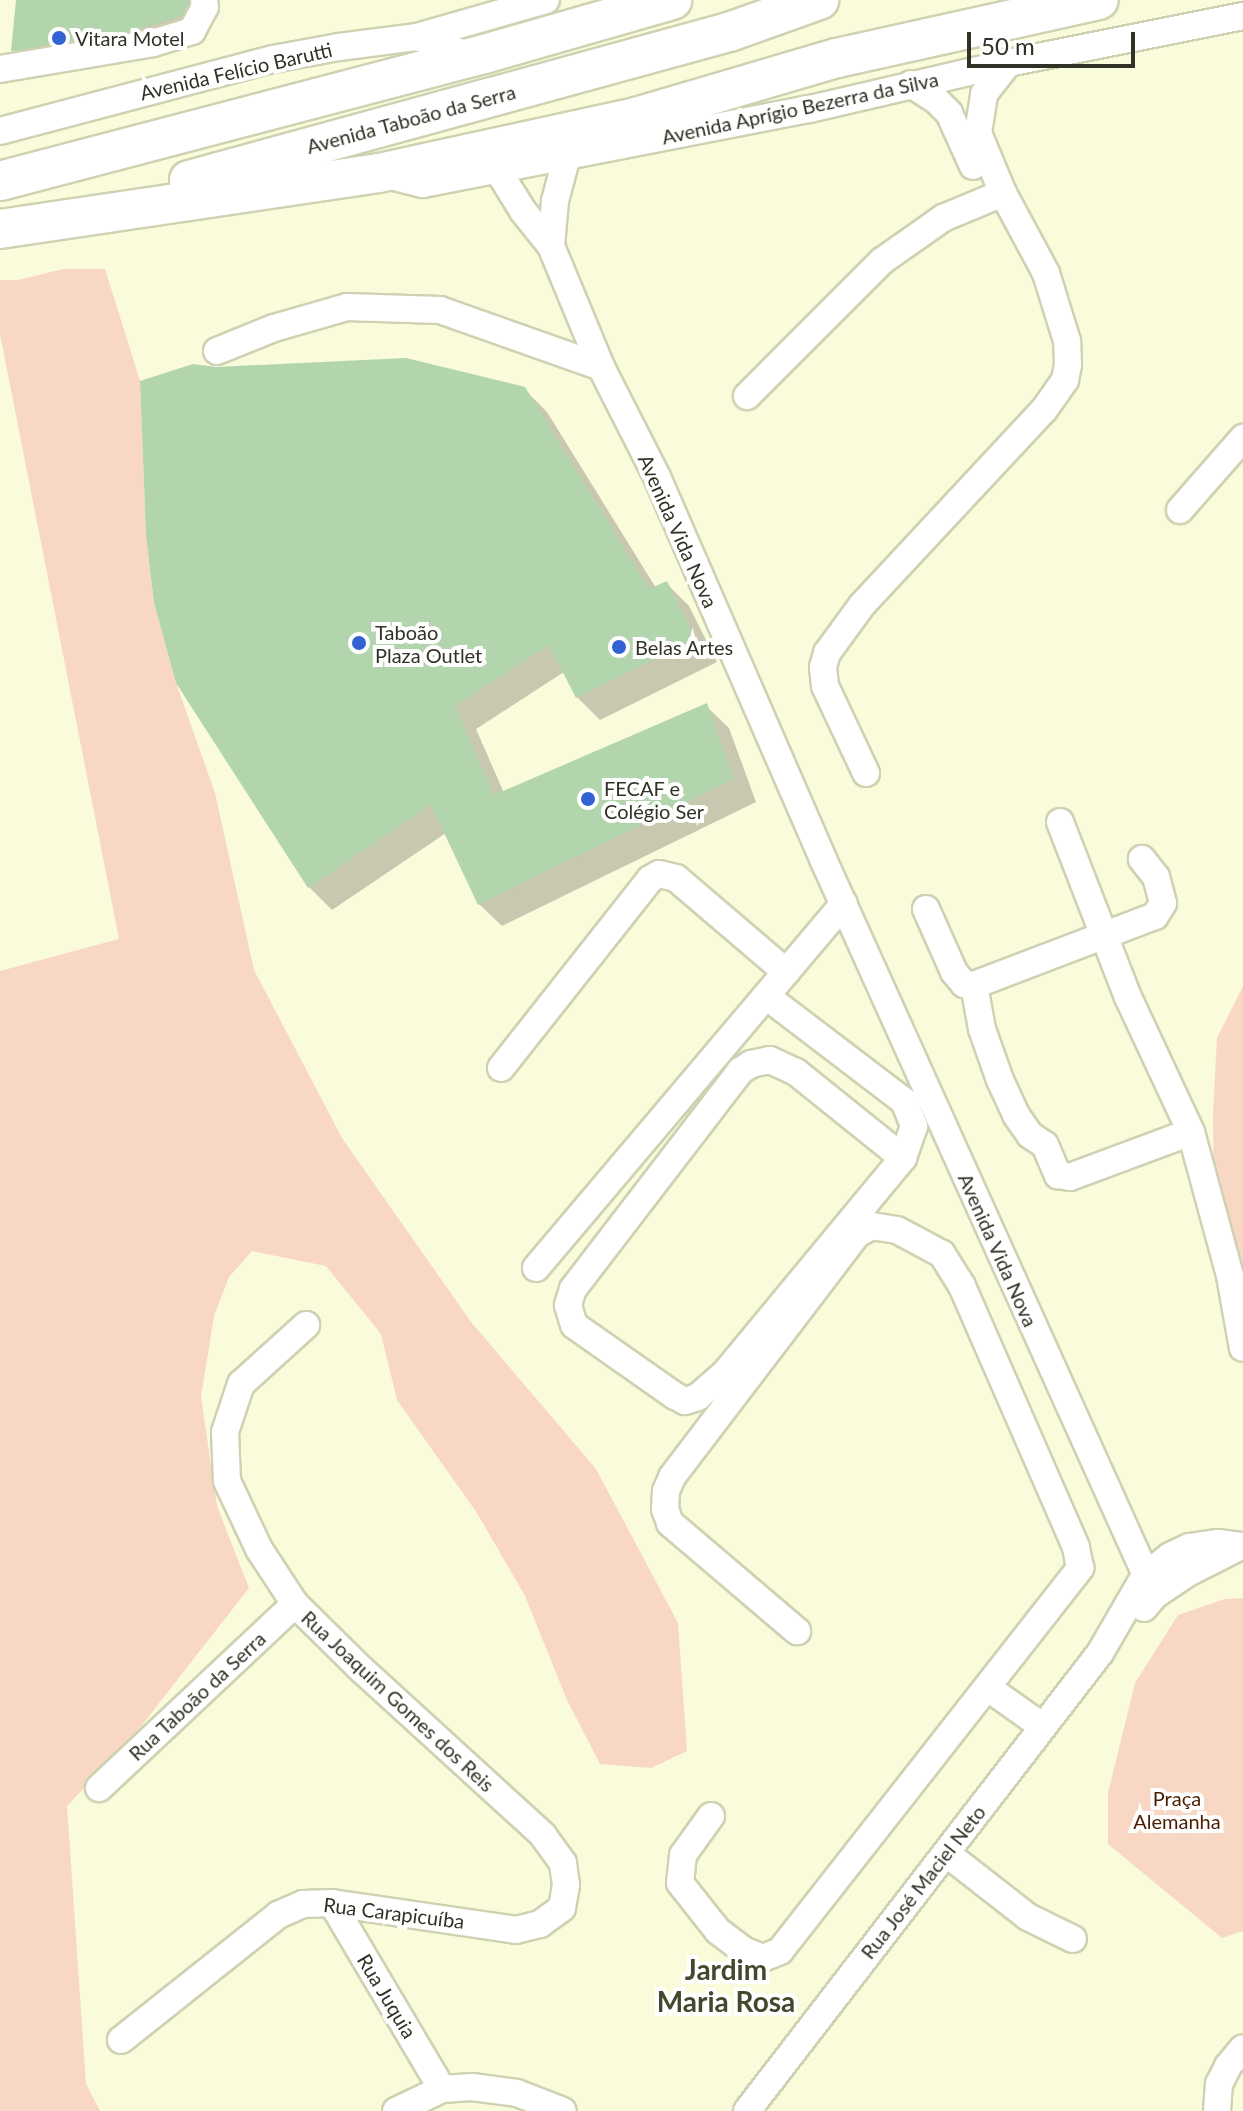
<!DOCTYPE html>
<meta charset="utf-8">
<style>
body{margin:0}
#map{position:relative;width:1243px;height:2111px;overflow:hidden;background:#f9fbdb;font-family:Lato,sans-serif}
div>[style]{position:absolute}
.green>*{inset:0;background:#f9d7c5}
.shadow>*{inset:0;background:#0003}
.building>*{inset:0;background:#b2d5ad}
.roads{filter:drop-shadow(2px 0 #cfd2b2) drop-shadow(-2px 0 #cfd2b2) drop-shadow(0 2px #cfd2b2) drop-shadow(0 -2px #cfd2b2)}
.minor>*{height:26px;margin:-13px;padding:0 13px;transform-origin:13px;border-radius:13px;background:#fff}
.highway>*{height:38px;margin:-19px;padding:0 19px;transform-origin:19px;border-radius:19px;background:#fff}
.dots>*{width:22px;height:22px;translate:-50% -50%;box-sizing:border-box;border:4px solid #fff;border-radius:50%}
span{translate:-50% -50%;white-space:nowrap;text-align:center;line-height:1.15;-webkit-text-stroke:8px #fff;paint-order:stroke}
.poi-label{font-size:20px;color:#313226}
.left{translate:0 -50%;text-align:left}
.street-label{font-size:20px;color:#313226}
.park-label{font-size:20px;color:#481d00}
.district-label{font-size:28px;color:#46482d;font-weight:700}
.scale{position:absolute;left:967px;top:32px;width:168px;height:36px;box-sizing:border-box;border:4px solid #313226;border-top:0;padding-left:10px;font-size:24px;line-height:28px;white-space:nowrap;color:#313226;-webkit-text-stroke:6px #fff;paint-order:stroke}
</style>
<div id="map">
<div class="green">
<i style="clip-path:polygon(63px 269px,105px 269px,140px 381px,146px 536px,154px 603px,176px 683px,215px 793px,254px 970px,342px 1138px,471px 1322px,596px 1469px,678px 1623px,687px 1751px,651px 1768px,600px 1764px,567px 1700px,525px 1596px,477px 1513px,397px 1400px,381px 1334px,326px 1266px,252px 1251px,229px 1277px,214px 1316px,201px 1397px,217px 1506px,249px 1588px,135px 1734px,67px 1806px,86px 2084px,100px 2111px,0 2111px,0 971px,119px 939px,0 334px,0 280px,18px 280px)"></i>
<i style="clip-path:polygon(1243px 986px,1243px 1318px,1214px 1213px,1213px 1114px,1217px 1038px)"></i>
<i style="clip-path:polygon(1243px 1598px,1243px 1931px,1222px 1938px,1108px 1844px,1108px 1793px,1135px 1683px,1178px 1615px,1225px 1599px)"></i>
</div>
<div class="shadow">
<i style="clip-path:polygon(18px 0,212px 0,215px 10px,35px 71px,13px 50px)"></i>
<i style="clip-path:polygon(524px 389px,547px 412px,656px 588px,666px 583px,689px 606px,717px 662px,600px 720px,577px 697px,564px 672px,476px 729px,504px 793px,706px 706px,729px 728px,756px 802px,502px 926px,479px 904px,446px 833px,332px 910px,309px 887px)"></i>
</div>
<div class="building">
<i style="clip-path:polygon(16px 0,188px 0,188px 4px,182px 16px,130px 31px,11px 51px)"></i>
<i style="clip-path:polygon(406px 358px,525px 387px,649px 589px,667px 581px,696px 639px,576px 698px,549px 645px,455px 706px,494px 795px,707px 703px,734px 779px,478px 905px,431px 805px,308px 888px,176px 683px,154px 603px,146px 536px,140px 381px,193px 364px,216px 367px)"></i>
</div>
<div class="roads">
<div class="minor">
<i style="left:417px;top:37px;width:134px;rotate:-16deg"></i>
<i style="left:0;top:69px;width:155px;rotate:-9.6deg"></i>
<i style="left:153px;top:43px;width:41px;rotate:-17.1deg"></i>
<i style="left:192px;top:31px;width:27px;rotate:-62deg"></i>
<i style="left:205px;top:7px;width:7px;rotate:-98deg"></i>
<i style="left:911px;top:84px;width:31px;rotate:33deg"></i>
<i style="left:937px;top:101px;width:17px;rotate:45deg"></i>
<i style="left:949px;top:113px;width:58px;rotate:65.6deg"></i>
<i style="left:0;top:131px;width:282px;rotate:-14.8deg"></i>
<i style="left:273px;top:59px;width:67px;rotate:-10.3deg"></i>
<i style="left:339px;top:47px;width:79px;rotate:-7.3deg"></i>
<i style="left:417px;top:37px;width:59px;rotate:19.7deg"></i>
<i style="left:497px;top:169px;width:49px;rotate:58.2deg"></i>
<i style="left:523px;top:211px;width:45px;rotate:51.3deg"></i>
<i style="left:551px;top:246px;width:131px;rotate:67.5deg"></i>
<i style="left:601px;top:367px;width:123px;rotate:63deg"></i>
<i style="left:657px;top:477px;width:417px;rotate:66.5deg"></i>
<i style="left:823px;top:859px;width:807px;rotate:65.72deg"></i>
<i style="left:386px;top:175px;width:38px;rotate:14deg"></i>
<i style="left:423px;top:184px;width:394px;rotate:-11deg"></i>
<i style="left:810px;top:109px;width:203px;rotate:-13.1deg"></i>
<i style="left:1008px;top:63px;width:240px;rotate:-11.3deg"></i>
<i style="left:551px;top:246px;width:45px;rotate:-84.9deg"></i>
<i style="left:555px;top:201px;width:47px;rotate:-75.1deg"></i>
<i style="left:217px;top:351px;width:61px;rotate:-22deg"></i>
<i style="left:274px;top:328px;width:76px;rotate:-16deg"></i>
<i style="left:347px;top:307px;width:93px;rotate:1.8deg"></i>
<i style="left:440px;top:310px;width:171px;rotate:19.5deg"></i>
<i style="left:747px;top:396px;width:191px;rotate:-45deg"></i>
<i style="left:882px;top:261px;width:75px;rotate:-35.2deg"></i>
<i style="left:943px;top:218px;width:65px;rotate:-22.6deg"></i>
<i style="left:1180px;top:510px;width:96px;rotate:-48.8deg"></i>
<i style="left:866px;top:773px;width:96px;rotate:-115.2deg"></i>
<i style="left:825px;top:686px;width:19px;rotate:-96deg"></i>
<i style="left:823px;top:667px;width:15px;rotate:-74deg"></i>
<i style="left:827px;top:653px;width:59px;rotate:-53.9deg"></i>
<i style="left:862px;top:605px;width:267px;rotate:-47deg"></i>
<i style="left:1044px;top:410px;width:37px;rotate:-55deg"></i>
<i style="left:1065px;top:380px;width:15px;rotate:-79deg"></i>
<i style="left:1068px;top:365px;width:24px;rotate:-92deg"></i>
<i style="left:1067px;top:341px;width:71px;rotate:-107.2deg"></i>
<i style="left:1046px;top:273px;width:91px;rotate:-118.3deg"></i>
<i style="left:1003px;top:193px;width:65px;rotate:-112.6deg"></i>
<i style="left:978px;top:133px;width:39px;rotate:-81deg"></i>
<i style="left:984px;top:94px;width:39px;rotate:-52deg"></i>
<i style="left:1060px;top:822px;width:188px;rotate:68.8deg"></i>
<i style="left:1128px;top:997px;width:149px;rotate:65deg"></i>
<i style="left:1191px;top:1132px;width:149px;rotate:74.8deg"></i>
<i style="left:1230px;top:1276px;width:73px;rotate:79.8deg"></i>
<i style="left:926px;top:909px;width:69px;rotate:66deg"></i>
<i style="left:954px;top:972px;width:16px;rotate:50deg"></i>
<i style="left:964px;top:984px;width:10px;rotate:6deg"></i>
<i style="left:974px;top:985px;width:194px;rotate:-20.9deg"></i>
<i style="left:1155px;top:916px;width:15px;rotate:-58deg"></i>
<i style="left:1163px;top:903px;width:27px;rotate:-105deg"></i>
<i style="left:1156px;top:877px;width:23px;rotate:-128deg"></i>
<i style="left:974px;top:985px;width:45px;rotate:79.7deg"></i>
<i style="left:982px;top:1029px;width:54px;rotate:70.6deg"></i>
<i style="left:1000px;top:1080px;width:38px;rotate:65deg"></i>
<i style="left:1016px;top:1115px;width:24px;rotate:55deg"></i>
<i style="left:1030px;top:1135px;width:18px;rotate:34deg"></i>
<i style="left:1045px;top:1145px;width:33px;rotate:67deg"></i>
<i style="left:1058px;top:1175px;width:12px;rotate:9deg"></i>
<i style="left:1070px;top:1177px;width:129px;rotate:-20.4deg"></i>
<i style="left:766px;top:996px;width:173px;rotate:37.3deg"></i>
<i style="left:904px;top:1101px;width:27px;rotate:68deg"></i>
<i style="left:914px;top:1126px;width:34px;rotate:109deg"></i>
<i style="left:903px;top:1158px;width:281px;rotate:129.6deg"></i>
<i style="left:724px;top:1374px;width:35px;rotate:139deg"></i>
<i style="left:698px;top:1397px;width:14px;rotate:163deg"></i>
<i style="left:685px;top:1401px;width:11px;rotate:-153deg"></i>
<i style="left:675px;top:1396px;width:123px;rotate:-144.9deg"></i>
<i style="left:574px;top:1325px;width:21px;rotate:-107deg"></i>
<i style="left:568px;top:1305px;width:17px;rotate:-73deg"></i>
<i style="left:573px;top:1289px;width:275px;rotate:-52.5deg"></i>
<i style="left:740px;top:1071px;width:13px;rotate:-32deg"></i>
<i style="left:751px;top:1064px;width:19px;rotate:-12deg"></i>
<i style="left:770px;top:1060px;width:29px;rotate:25deg"></i>
<i style="left:796px;top:1072px;width:137px;rotate:38.8deg"></i>
<i style="left:501px;top:1068px;width:241px;rotate:-51.7deg"></i>
<i style="left:650px;top:879px;width:10px;rotate:-29deg"></i>
<i style="left:659px;top:874px;width:17px;rotate:13deg"></i>
<i style="left:676px;top:878px;width:145px;rotate:40.5deg"></i>
<i style="left:536px;top:1268px;width:477px;rotate:-49.8deg"></i>
<i style="left:1144px;top:1608px;width:17px;rotate:-50deg"></i>
<i style="left:1155px;top:1595px;width:40px;rotate:-34deg"></i>
<i style="left:1188px;top:1573px;width:59px;rotate:-27deg"></i>
<i style="left:988px;top:1688px;width:67px;rotate:35.3deg"></i>
<i style="left:99px;top:1788px;width:269px;rotate:-43.2deg"></i>
<i style="left:711px;top:1816px;width:48px;rotate:125.7deg"></i>
<i style="left:683px;top:1855px;width:28px;rotate:96deg"></i>
<i style="left:680px;top:1883px;width:61px;rotate:51.6deg"></i>
<i style="left:718px;top:1931px;width:34px;rotate:37deg"></i>
<i style="left:745px;top:1951px;width:19px;rotate:21deg"></i>
<i style="left:763px;top:1958px;width:18px;rotate:-22deg"></i>
<i style="left:780px;top:1951px;width:487px;rotate:-51.9deg"></i>
<i style="left:1080px;top:1568px;width:21px;rotate:-101deg"></i>
<i style="left:1076px;top:1547px;width:285px;rotate:-113.6deg"></i>
<i style="left:962px;top:1286px;width:38px;rotate:-122deg"></i>
<i style="left:942px;top:1254px;width:51px;rotate:-151.9deg"></i>
<i style="left:897px;top:1230px;width:25px;rotate:-171deg"></i>
<i style="left:872px;top:1226px;width:17px;rotate:152deg"></i>
<i style="left:857px;top:1234px;width:305px;rotate:127.3deg"></i>
<i style="left:672px;top:1477px;width:15px;rotate:113deg"></i>
<i style="left:666px;top:1491px;width:18px;rotate:93deg"></i>
<i style="left:665px;top:1509px;width:15px;rotate:70deg"></i>
<i style="left:670px;top:1523px;width:167px;rotate:40.4deg"></i>
<i style="left:946px;top:1853px;width:104px;rotate:38deg"></i>
<i style="left:1028px;top:1917px;width:50px;rotate:26.1deg"></i>
<i style="left:332px;top:1903px;width:216px;rotate:59.4deg"></i>
<i style="left:121px;top:2040px;width:201px;rotate:-38.5deg"></i>
<i style="left:278px;top:1915px;width:27px;rotate:-24deg"></i>
<i style="left:303px;top:1904px;width:29px;rotate:-2deg"></i>
<i style="left:332px;top:1903px;width:186px;rotate:8.3deg"></i>
<i style="left:516px;top:1930px;width:25px;rotate:-14deg"></i>
<i style="left:540px;top:1924px;width:27px;rotate:-36deg"></i>
<i style="left:562px;top:1908px;width:23px;rotate:-80deg"></i>
<i style="left:566px;top:1885px;width:22px;rotate:-98deg"></i>
<i style="left:563px;top:1863px;width:34px;rotate:-126deg"></i>
<i style="left:543px;top:1835px;width:245px;rotate:-137.6deg"></i>
<i style="left:362px;top:1670px;width:94px;rotate:-135.4deg"></i>
<i style="left:295px;top:1604px;width:66px;rotate:-123.2deg"></i>
<i style="left:259px;top:1549px;width:75px;rotate:-115.2deg"></i>
<i style="left:227px;top:1481px;width:49px;rotate:-92.3deg"></i>
<i style="left:225px;top:1432px;width:51px;rotate:-71.6deg"></i>
<i style="left:241px;top:1384px;width:88px;rotate:-42.2deg"></i>
<i style="left:396px;top:2111px;width:51px;rotate:-25.6deg"></i>
<i style="left:442px;top:2089px;width:30px;rotate:-4deg"></i>
<i style="left:472px;top:2087px;width:45px;rotate:7.6deg"></i>
<i style="left:517px;top:2093px;width:49px;rotate:21.4deg"></i>
<i style="left:747px;top:2111px;width:578px;rotate:-52.38deg"></i>
<i style="left:1100px;top:1653px;width:88px;rotate:-59.9deg"></i>
<i style="left:1144px;top:1577px;width:33px;rotate:-39deg"></i>
<i style="left:1170px;top:1556px;width:21px;rotate:-25deg"></i>
<i style="left:1189px;top:1547px;width:29px;rotate:-8deg"></i>
<i style="left:1218px;top:1543px;width:25px;rotate:7deg"></i>
<i style="left:1217px;top:2111px;width:27px;rotate:-86deg"></i>
<i style="left:1219px;top:2084px;width:20px;rotate:-63deg"></i>
<i style="left:1228px;top:2066px;width:23px;rotate:-50deg"></i>
</div>
<div class="highway">
<i style="left:189px;top:180px;width:560px;rotate:-15.33deg"></i>
<i style="left:729px;top:32px;width:96px;rotate:-19.6deg"></i>
<i style="left:0;top:181px;width:500px;rotate:-14.7deg"></i>
<i style="left:484px;top:54px;width:196px;rotate:-16deg"></i>
<i style="left:0;top:229px;width:383px;rotate:-8.4deg"></i>
<i style="left:379px;top:173px;width:263px;rotate:-12.3deg"></i>
<i style="left:636px;top:117px;width:209px;rotate:-16.4deg"></i>
<i style="left:837px;top:58px;width:268px;rotate:-12.5deg"></i>
</div>
</div>
<div class="dots">
<i style="left:59px;top:38px;background:#3363d2"></i>
<i style="left:359px;top:643px;background:#3363d2"></i>
<i style="left:619px;top:647px;background:#3363d2"></i>
<i style="left:588px;top:799px;background:#3363d2"></i>
</div>
<div class="poi-label">
<span class="left" style="left:75px;top:38px">Vitara Motel</span>
<span class="left" style="left:375px;top:644px">Taboão<br>Plaza Outlet</span>
<span class="left" style="left:635px;top:647px">Belas Artes</span>
<span class="left" style="left:604px;top:800px">FECAF e<br>Colégio Ser</span>
</div>
<div class="street-label">
<span style="left:236px;top:71px;rotate:-13deg">Avenida Felício Barutti</span>
<span style="left:800px;top:108px;rotate:-12deg">Avenida Aprígio Bezerra da Silva</span>
<span style="left:411px;top:119px;rotate:-15deg">Avenida Taboão da Serra</span>
<span style="left:678px;top:531px;rotate:66deg">Avenida Vida Nova</span>
<span style="left:998px;top:1250px;rotate:66deg">Avenida Vida Nova</span>
<span style="left:197px;top:1696px;rotate:-43deg">Rua Taboão da Serra</span>
<span style="left:398px;top:1701px;rotate:43deg">Rua Joaquim Gomes dos Reis</span>
<span style="left:923px;top:1882px;rotate:-52deg">Rua José Maciel Neto</span>
<span style="left:394px;top:1913px;rotate:7deg">Rua Carapicuíba</span>
<span style="left:387px;top:1996px;rotate:59deg">Rua Juquia</span>
</div>
<div class="park-label">
<span style="left:1177px;top:1810px">Praça<br>Alemanha</span>
</div>
<div class="district-label">
<span style="left:726px;top:1985px">Jardim<br>Maria Rosa</span>
</div>
<div class="scale">50 m</div>
</div>
